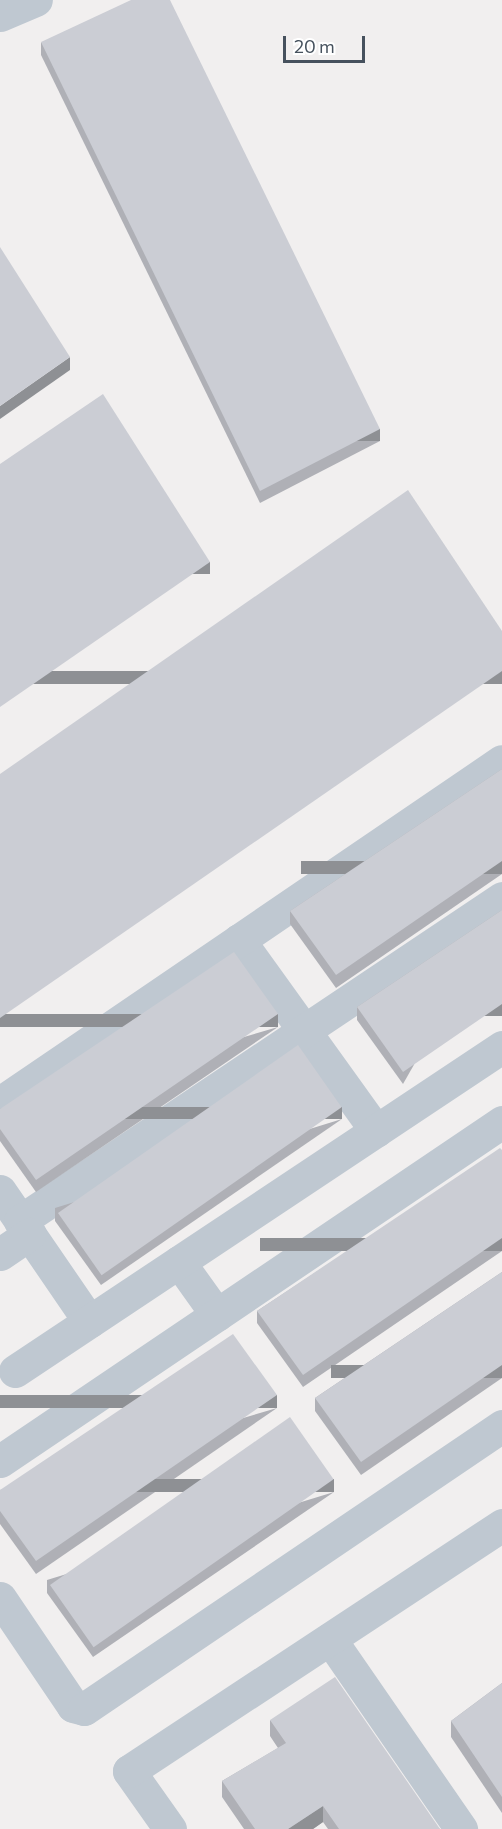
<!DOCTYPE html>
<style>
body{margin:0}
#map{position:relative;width:502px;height:1829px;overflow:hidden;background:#f1efef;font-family:Commissioner,sans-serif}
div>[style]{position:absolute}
.minor>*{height:33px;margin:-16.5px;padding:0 16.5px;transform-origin:16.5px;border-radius:16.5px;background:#bfc8d1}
.wall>*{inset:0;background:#afb0b6}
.shaded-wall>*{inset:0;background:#8e9094;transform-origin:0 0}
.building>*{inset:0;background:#cbcdd4;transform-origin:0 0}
span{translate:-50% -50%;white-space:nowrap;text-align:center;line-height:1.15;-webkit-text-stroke:5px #fff;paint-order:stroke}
.scale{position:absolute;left:283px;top:36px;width:82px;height:27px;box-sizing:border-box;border:3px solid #46515d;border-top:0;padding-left:8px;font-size:18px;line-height:21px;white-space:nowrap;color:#46515d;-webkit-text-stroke:4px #fff;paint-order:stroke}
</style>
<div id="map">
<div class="minor">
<i style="left:0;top:15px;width:39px;rotate:-23deg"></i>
<i style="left:239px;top:940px;width:235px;rotate:54.3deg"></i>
<i style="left:0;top:1103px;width:607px;rotate:-34.27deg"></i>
<i style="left:0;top:1191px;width:158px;rotate:55.6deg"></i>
<i style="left:20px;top:1221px;width:580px;rotate:-33.83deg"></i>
<i style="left:0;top:1254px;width:36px;rotate:-34deg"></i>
<i style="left:179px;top:1262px;width:65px;rotate:54.4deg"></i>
<i style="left:15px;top:1371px;width:585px;rotate:-33.64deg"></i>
<i style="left:0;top:1461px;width:606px;rotate:-34.03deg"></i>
<i style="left:0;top:1598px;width:130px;rotate:55.9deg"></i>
<i style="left:73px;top:1706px;width:11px;rotate:15deg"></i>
<i style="left:84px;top:1709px;width:505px;rotate:-34.1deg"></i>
<i style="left:330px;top:1639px;width:231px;rotate:55.4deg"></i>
<i style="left:170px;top:1829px;width:71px;rotate:-125.3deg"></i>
<i style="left:129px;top:1771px;width:447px;rotate:-33.4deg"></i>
</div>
<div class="wall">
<i style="clip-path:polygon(41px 42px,380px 441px,260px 503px,41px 55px)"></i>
<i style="clip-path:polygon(502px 769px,502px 874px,336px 988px,290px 924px,290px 911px)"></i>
<i style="clip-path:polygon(502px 910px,403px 1084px,357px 1020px,357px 1007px)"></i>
<i style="clip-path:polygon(278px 1027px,36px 1192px,0 1141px,0 1109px)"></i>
<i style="clip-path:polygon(342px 1119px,101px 1285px,55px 1221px,55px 1208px)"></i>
<i style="clip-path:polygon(502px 1150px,502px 1251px,303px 1387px,257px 1323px,257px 1311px)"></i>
<i style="clip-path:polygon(502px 1272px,502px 1378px,361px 1475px,315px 1411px,315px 1398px)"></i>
<i style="clip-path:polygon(277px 1408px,36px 1574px,0 1524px,0 1490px)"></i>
<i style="clip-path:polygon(334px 1492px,93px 1657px,47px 1593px,47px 1580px)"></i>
<i style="clip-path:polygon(502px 1683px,502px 1813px,451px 1737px,451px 1721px)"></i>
<i style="clip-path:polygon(270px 1720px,440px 1829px,328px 1829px,323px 1822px,313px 1829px,244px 1829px,222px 1797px,222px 1781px,278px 1748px,270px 1736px)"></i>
</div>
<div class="shaded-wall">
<i style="clip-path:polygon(70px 357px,70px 370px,0 419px,0 406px)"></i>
<i style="left:380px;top:429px;width:12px;height:135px;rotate:90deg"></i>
<i style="left:210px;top:562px;width:12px;height:255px;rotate:90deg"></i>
<i style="left:502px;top:671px;width:13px;height:610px;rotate:90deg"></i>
<i style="left:502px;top:861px;width:13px;height:201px;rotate:90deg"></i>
<i style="left:502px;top:1004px;width:12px;height:120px;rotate:90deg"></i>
<i style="left:278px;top:1014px;width:13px;height:293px;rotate:90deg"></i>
<i style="left:342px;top:1107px;width:12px;height:292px;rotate:90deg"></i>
<i style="left:502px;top:1238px;width:13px;height:242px;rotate:90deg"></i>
<i style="left:502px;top:1365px;width:13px;height:171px;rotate:90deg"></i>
<i style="left:277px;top:1395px;width:13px;height:293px;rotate:90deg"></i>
<i style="left:334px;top:1479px;width:13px;height:292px;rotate:90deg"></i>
<i style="clip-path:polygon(323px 1806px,323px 1822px,313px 1829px,288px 1829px)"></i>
</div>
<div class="building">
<i style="clip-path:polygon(131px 0,170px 0,380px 429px,260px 491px,41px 42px)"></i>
<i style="clip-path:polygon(0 247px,70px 357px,0 406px)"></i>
<i style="clip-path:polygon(103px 394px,210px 562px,0 707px,0 464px)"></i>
<i style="clip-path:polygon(408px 490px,502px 631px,502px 671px,0 1018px,0 774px)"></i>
<i style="clip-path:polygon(502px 769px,502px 861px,336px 975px,290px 911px)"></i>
<i style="clip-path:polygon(502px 910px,502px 1004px,403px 1072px,357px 1007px)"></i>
<i style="clip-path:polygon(234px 952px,278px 1014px,36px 1180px,0 1129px,0 1109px)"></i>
<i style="left:298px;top:1045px;width:76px;height:293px;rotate:55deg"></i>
<i style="clip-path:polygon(500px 1148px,502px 1150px,502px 1238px,303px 1375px,257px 1311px)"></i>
<i style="clip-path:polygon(502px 1272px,502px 1365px,361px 1462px,315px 1398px)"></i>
<i style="clip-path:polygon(233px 1334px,277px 1395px,36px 1561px,0 1511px,0 1490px)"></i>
<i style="left:290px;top:1417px;width:76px;height:293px;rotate:55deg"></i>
<i style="clip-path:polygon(335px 1677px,440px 1829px,339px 1829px,323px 1806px,288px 1829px,255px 1829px,222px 1781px,286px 1743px,270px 1720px)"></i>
<i style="clip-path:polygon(502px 1683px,502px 1797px,451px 1721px)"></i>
</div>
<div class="scale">20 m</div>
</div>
